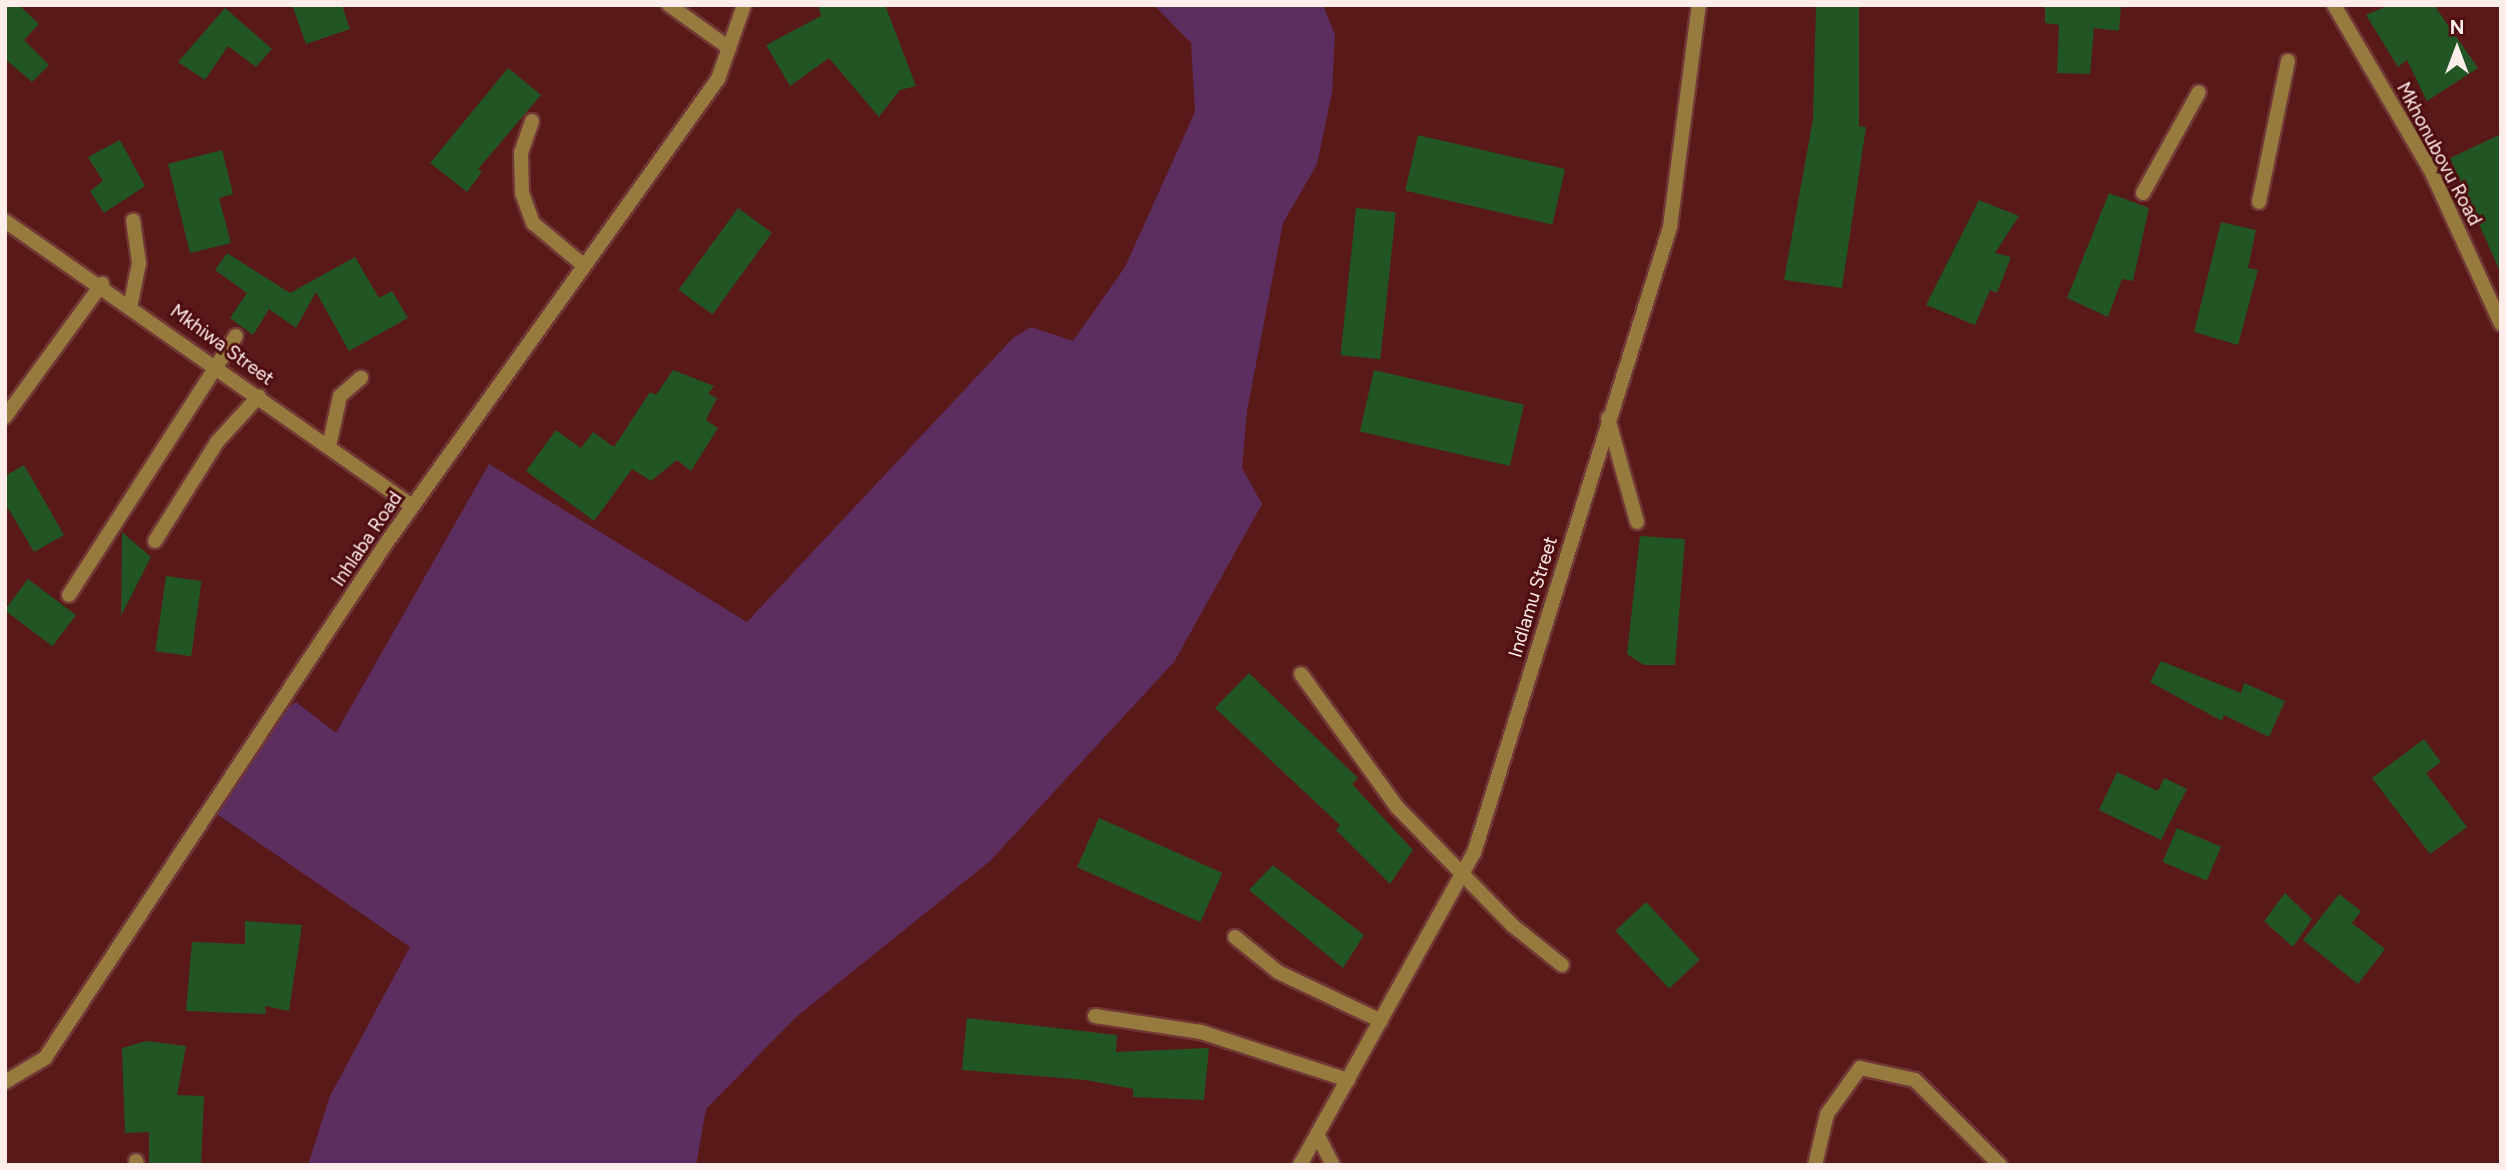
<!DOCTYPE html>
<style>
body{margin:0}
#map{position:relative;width:2506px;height:1170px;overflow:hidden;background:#5a1919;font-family:Figtree,sans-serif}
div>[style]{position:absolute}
.green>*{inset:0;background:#5c2e60}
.building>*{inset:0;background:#225524;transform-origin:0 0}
.roads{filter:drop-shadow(2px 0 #713736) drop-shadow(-2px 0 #713736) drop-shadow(0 2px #713736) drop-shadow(0 -2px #713736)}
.minor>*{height:14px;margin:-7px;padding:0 7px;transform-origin:7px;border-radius:7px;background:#977a3d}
span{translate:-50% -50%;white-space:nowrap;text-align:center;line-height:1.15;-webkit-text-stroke:6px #4e0d0f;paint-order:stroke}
.street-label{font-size:19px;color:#ffedeb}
.frame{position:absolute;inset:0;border:7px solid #ffedeb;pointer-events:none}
.north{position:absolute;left:2422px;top:14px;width:70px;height:70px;-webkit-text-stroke:5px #4e0d0f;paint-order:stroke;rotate:0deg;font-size:19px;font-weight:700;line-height:28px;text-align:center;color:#ffedeb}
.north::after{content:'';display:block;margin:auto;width:24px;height:32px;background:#ffedeb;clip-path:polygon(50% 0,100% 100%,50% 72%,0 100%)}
</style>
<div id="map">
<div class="green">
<i style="clip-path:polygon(1154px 5px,1323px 5px,1335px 35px,1332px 92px,1317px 164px,1283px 223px,1247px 411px,1242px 468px,1262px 504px,1174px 662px,990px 861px,796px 1017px,706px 1109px,696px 1165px,308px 1165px,330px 1096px,410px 947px,211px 810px,271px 719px,296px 702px,336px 733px,489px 464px,747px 622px,1013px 338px,1031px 327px,1073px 341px,1125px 267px,1195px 112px,1191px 43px)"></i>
</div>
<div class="building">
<i style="clip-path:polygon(5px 5px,19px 5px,39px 24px,24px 40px,49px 65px,32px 82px,5px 59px)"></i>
<i style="clip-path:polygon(292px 5px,342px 5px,350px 29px,306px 44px)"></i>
<i style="clip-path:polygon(818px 5px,885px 5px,916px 86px,900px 90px,879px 117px,829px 58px,790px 86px,766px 45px,821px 16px)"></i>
<i style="clip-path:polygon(1816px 5px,1859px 5px,1859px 126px,1866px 127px,1842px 288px,1784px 280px,1813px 119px)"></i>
<i style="clip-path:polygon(2045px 5px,2121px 5px,2119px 31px,2094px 28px,2090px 74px,2057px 73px,2059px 25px,2045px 23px)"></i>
<i style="clip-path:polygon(2390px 5px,2434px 5px,2478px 68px,2427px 101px,2407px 60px,2398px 67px,2366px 15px)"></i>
<i style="clip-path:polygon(225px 8px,272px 49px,256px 67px,228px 46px,205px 80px,178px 62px)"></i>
<i style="clip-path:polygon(508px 68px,541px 95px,478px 169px,482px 172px,467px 192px,430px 163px)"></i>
<i style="clip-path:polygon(2501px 134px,2501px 274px,2450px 158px)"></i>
<i style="left:1418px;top:135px;width:151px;height:57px;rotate:13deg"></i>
<i style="clip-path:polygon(120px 140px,145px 186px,104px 213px,90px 191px,103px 181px,88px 157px)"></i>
<i style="clip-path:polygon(222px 150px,233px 194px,219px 198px,231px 243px,190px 253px,168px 164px)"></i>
<i style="clip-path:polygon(2109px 193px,2149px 208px,2133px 281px,2122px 279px,2108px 317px,2067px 298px)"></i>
<i style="clip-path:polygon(1979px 200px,2019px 216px,1995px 253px,2011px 257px,1997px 293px,1990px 290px,1975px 325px,1926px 305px)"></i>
<i style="left:738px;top:208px;width:42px;height:101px;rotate:36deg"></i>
<i style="left:1356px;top:208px;width:40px;height:148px;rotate:6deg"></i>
<i style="clip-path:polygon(2221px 222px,2256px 230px,2248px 268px,2258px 270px,2238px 345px,2194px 332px)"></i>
<i style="clip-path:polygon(227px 253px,290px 293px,355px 257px,379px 298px,392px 291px,408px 318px,349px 351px,316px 292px,296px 328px,269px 309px,253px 335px,230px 318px,247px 293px,215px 270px)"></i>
<i style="clip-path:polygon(673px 370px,714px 386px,708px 394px,717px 398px,706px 420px,718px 428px,691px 471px,677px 460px,651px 481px,632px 469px,594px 521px,526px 471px,556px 430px,581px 448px,593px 432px,614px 447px,650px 392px,656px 395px)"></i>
<i style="left:1374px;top:370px;width:154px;height:63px;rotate:13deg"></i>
<i style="clip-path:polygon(24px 465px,64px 535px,34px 552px,5px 503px,5px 476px)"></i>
<i style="clip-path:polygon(122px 532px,151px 557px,121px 616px)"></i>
<i style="clip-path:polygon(1640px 536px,1685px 539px,1675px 665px,1644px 665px,1627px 654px)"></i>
<i style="left:166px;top:576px;width:36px;height:76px;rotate:8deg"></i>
<i style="left:28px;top:579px;width:60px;height:39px;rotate:37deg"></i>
<i style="clip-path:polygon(2161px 661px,2241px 693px,2244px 683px,2285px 701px,2269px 737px,2224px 715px,2222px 721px,2150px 682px)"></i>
<i style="clip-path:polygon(1249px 673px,1358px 778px,1352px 784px,1413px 850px,1390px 884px,1336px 830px,1340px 825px,1215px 708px)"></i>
<i style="clip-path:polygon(2424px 739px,2441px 762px,2426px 773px,2467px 827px,2430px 854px,2372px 778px)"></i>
<i style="clip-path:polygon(2117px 772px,2158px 791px,2164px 778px,2187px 789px,2161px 840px,2099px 810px)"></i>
<i style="left:1099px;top:818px;width:135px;height:54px;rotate:24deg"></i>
<i style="left:2177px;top:828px;width:48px;height:37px;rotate:23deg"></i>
<i style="clip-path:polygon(1273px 865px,1364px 935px,1343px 968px,1249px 890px)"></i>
<i style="clip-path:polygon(2285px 893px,2312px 919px,2293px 947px,2264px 921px)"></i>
<i style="clip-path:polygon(2339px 894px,2361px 911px,2352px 923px,2385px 949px,2358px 984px,2303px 940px)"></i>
<i style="left:1646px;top:902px;width:79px;height:42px;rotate:47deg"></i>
<i style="clip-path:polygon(245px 921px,302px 925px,289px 1011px,265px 1006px,266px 1014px,186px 1011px,192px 942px,245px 944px)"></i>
<i style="clip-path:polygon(967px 1018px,1117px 1035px,1116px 1052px,1209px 1048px,1204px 1100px,1133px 1097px,1133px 1089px,1086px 1080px,962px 1070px)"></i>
<i style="clip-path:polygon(146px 1041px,186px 1046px,177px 1095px,204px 1096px,201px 1165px,149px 1165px,149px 1132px,125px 1133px,122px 1048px)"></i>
</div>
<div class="roads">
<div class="minor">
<i style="left:669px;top:5px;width:74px;rotate:35.6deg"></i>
<i style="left:2334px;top:5px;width:194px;rotate:59.7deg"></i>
<i style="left:2432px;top:173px;width:166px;rotate:65.4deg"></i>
<i style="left:532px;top:121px;width:34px;rotate:109deg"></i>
<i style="left:521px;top:153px;width:40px;rotate:88.6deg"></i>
<i style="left:522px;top:193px;width:32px;rotate:70deg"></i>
<i style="left:533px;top:223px;width:64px;rotate:39.9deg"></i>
<i style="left:2143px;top:193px;width:115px;rotate:-61deg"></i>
<i style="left:2259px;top:202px;width:144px;rotate:-78.4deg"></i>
<i style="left:5px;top:221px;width:497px;rotate:35deg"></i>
<i style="left:131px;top:303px;width:41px;rotate:-78.7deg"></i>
<i style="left:139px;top:263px;width:43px;rotate:-97.9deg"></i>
<i style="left:5px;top:417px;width:165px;rotate:-53.9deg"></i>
<i style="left:1608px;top:418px;width:108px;rotate:74.4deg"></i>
<i style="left:329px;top:446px;width:51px;rotate:-77.6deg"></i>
<i style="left:340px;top:396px;width:28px;rotate:-41deg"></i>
<i style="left:155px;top:541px;width:117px;rotate:-57.9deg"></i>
<i style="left:217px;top:442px;width:62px;rotate:-47.6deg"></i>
<i style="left:69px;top:595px;width:308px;rotate:-57.2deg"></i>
<i style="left:1301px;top:674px;width:164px;rotate:54.2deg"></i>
<i style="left:1397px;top:807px;width:165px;rotate:45.7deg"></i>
<i style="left:1512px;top:925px;width:64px;rotate:38.7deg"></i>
<i style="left:1235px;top:937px;width:55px;rotate:39.1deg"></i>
<i style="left:1278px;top:972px;width:114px;rotate:25.4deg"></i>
<i style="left:1095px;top:1016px;width:107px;rotate:8.6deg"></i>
<i style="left:1201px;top:1032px;width:155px;rotate:18.1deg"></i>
<i style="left:5px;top:1082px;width:47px;rotate:-31deg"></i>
<i style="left:45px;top:1058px;width:619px;rotate:-56.46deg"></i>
<i style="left:387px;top:542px;width:569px;rotate:-54.44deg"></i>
<i style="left:718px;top:79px;width:78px;rotate:-70.6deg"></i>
<i style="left:1317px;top:1134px;width:35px;rotate:63deg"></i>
<i style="left:136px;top:1161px;width:4px;rotate:76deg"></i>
<i style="left:1300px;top:1165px;width:357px;rotate:-60.9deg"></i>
<i style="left:1474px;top:853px;width:656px;rotate:-72.61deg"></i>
<i style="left:1670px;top:227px;width:224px;rotate:-82.6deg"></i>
<i style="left:1815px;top:1165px;width:52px;rotate:-76.8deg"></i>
<i style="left:1827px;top:1114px;width:57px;rotate:-54.3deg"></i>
<i style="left:1860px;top:1068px;width:56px;rotate:12.3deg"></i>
<i style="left:1915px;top:1080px;width:120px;rotate:45deg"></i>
</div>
</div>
<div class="street-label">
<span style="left:2439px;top:154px;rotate:62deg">Mkhonubovu Road</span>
<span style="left:222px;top:345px;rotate:36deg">Mkhiwa Street</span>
<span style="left:367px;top:539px;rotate:-56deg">Inhlaba Road</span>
<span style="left:1533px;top:597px;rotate:-73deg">Indlamu Street</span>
</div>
<div class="frame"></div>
<div class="north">N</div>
</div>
